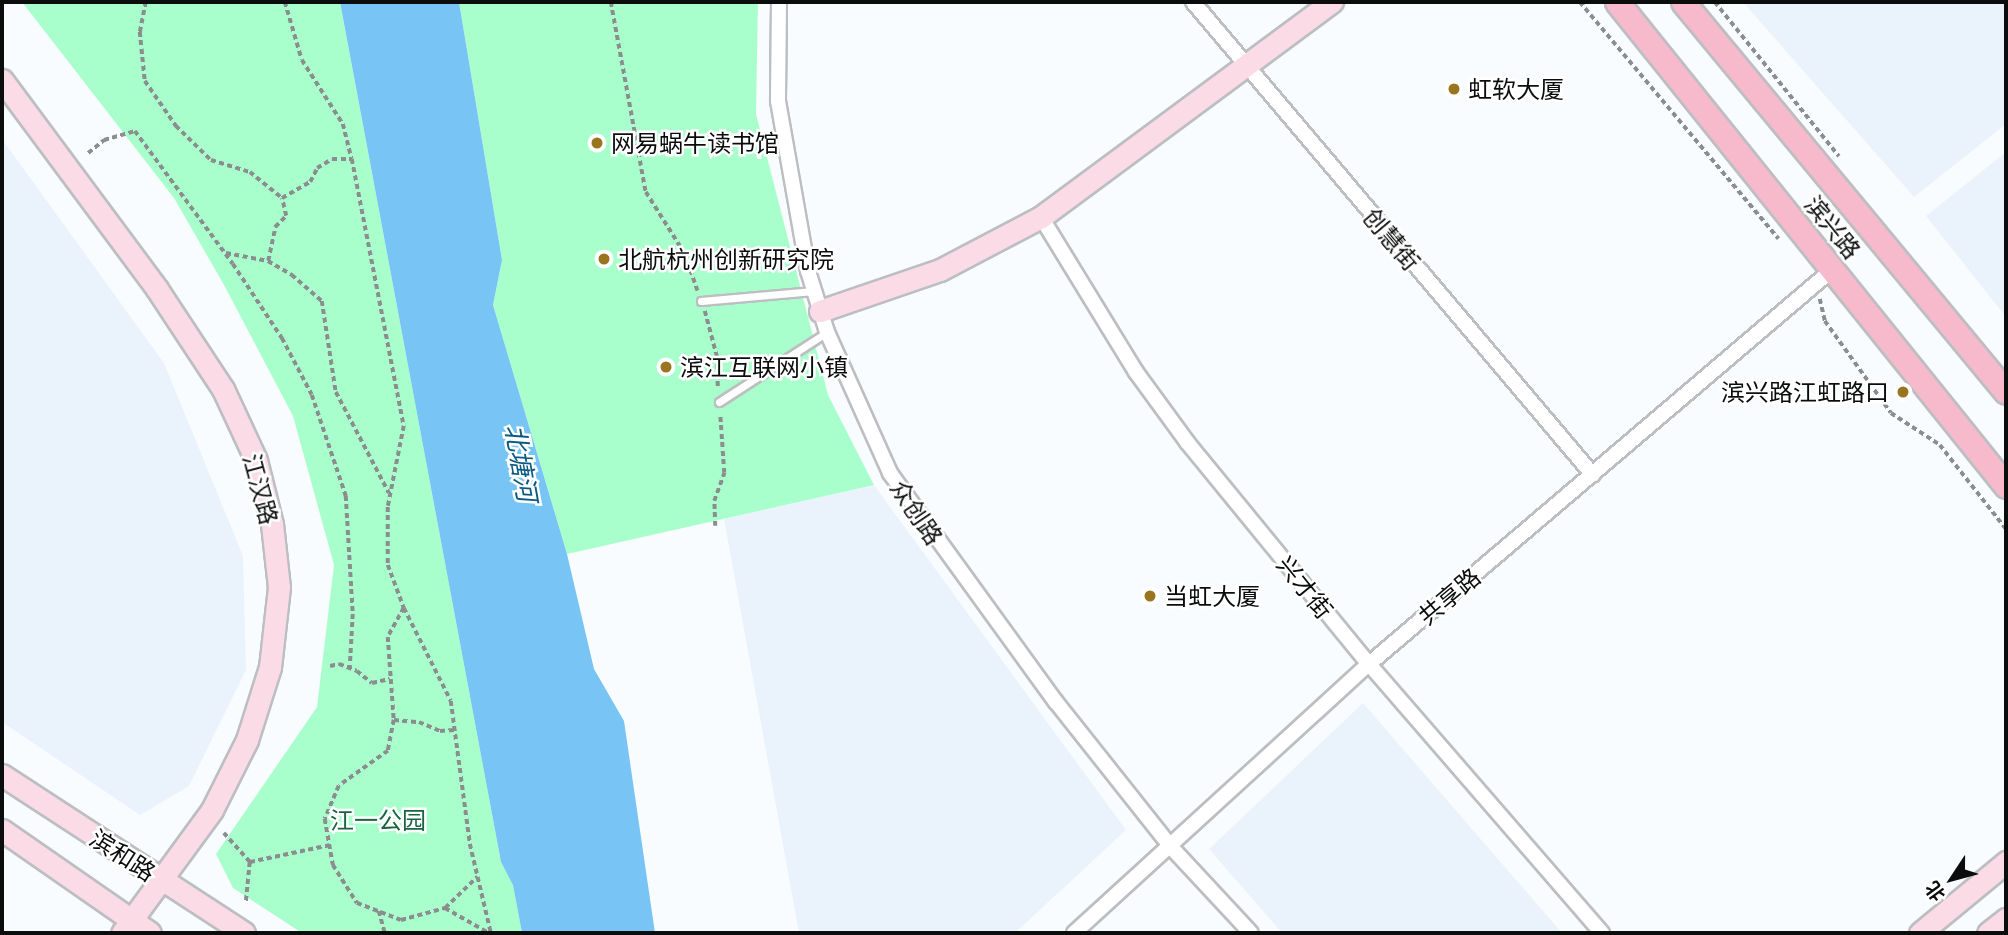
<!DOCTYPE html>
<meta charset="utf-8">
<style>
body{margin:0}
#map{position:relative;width:2008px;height:935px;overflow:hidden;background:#f9fcfe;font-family:Lato,"Noto Sans SC",sans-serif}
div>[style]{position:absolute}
.built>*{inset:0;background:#eaf3fb}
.green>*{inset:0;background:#a8ffcc}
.water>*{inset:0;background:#78c4f4}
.path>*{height:3.5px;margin-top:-1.75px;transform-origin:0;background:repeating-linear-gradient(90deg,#8b8d8e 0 5px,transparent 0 8.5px)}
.roads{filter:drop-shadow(2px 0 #bcbec1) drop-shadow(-2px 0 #bcbec1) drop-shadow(0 2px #bcbec1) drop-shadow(0 -2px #bcbec1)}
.lane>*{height:7px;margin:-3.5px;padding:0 3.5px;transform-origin:3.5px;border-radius:3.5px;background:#fff}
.street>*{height:14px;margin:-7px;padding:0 7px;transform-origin:7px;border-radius:7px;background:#fff}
.secondary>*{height:21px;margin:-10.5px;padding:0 10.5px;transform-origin:10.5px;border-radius:10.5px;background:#fbdce6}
.primary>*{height:23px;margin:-11.5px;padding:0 11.5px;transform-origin:11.5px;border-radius:11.5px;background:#f7bacc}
.dots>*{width:19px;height:19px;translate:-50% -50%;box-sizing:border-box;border:4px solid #fff;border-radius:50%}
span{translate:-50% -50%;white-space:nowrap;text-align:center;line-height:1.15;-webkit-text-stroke:5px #fff;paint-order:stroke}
.poi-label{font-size:24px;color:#0b0c0c}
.left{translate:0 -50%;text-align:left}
.right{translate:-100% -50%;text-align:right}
.street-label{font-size:24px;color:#0b0c0c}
.park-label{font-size:24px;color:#1a6541}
.water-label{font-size:26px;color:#0a5a81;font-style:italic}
.frame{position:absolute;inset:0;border:4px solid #0b0c0c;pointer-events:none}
.north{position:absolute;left:1917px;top:844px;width:70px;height:70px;-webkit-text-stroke:5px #fff;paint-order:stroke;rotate:234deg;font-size:19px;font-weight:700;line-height:28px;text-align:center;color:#0b0c0c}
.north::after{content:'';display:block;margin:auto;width:24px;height:32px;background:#0b0c0c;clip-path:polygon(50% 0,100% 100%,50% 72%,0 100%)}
</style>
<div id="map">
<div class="built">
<i style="clip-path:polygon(1743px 2px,2006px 2px,2006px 124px,1914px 197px)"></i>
<i style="clip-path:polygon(2px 139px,164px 363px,243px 556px,246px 670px,189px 786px,140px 815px,2px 722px)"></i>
<i style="clip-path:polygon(2006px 152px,2006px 317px,1926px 216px)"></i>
<i style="clip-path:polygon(874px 485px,1126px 830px,1015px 933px,799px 933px,724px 519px,567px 554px)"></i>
<i style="clip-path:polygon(1363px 703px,1562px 933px,1282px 933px,1209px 849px)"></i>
</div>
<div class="green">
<i style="clip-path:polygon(22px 2px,340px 2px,501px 862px,513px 884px,522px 933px,302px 933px,233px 888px,216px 854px,317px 707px,334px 565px,293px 416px,224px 285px,174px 198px)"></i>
<i style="clip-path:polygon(459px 2px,758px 2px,756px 114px,828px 395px,874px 485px,567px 554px,493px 305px,502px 260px)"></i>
</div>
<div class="water">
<i style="clip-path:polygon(340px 2px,459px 2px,502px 260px,493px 305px,567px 554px,594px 669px,624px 721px,655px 933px,522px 933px,513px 885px,501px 862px)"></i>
</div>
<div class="path">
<i style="left:146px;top:2px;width:31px;rotate:101deg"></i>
<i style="left:140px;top:32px;width:49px;rotate:84.2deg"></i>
<i style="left:145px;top:81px;width:55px;rotate:55.4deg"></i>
<i style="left:176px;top:126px;width:49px;rotate:44.2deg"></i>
<i style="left:211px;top:160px;width:41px;rotate:17.1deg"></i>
<i style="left:250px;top:172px;width:41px;rotate:39.1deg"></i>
<i style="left:285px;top:2px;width:60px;rotate:73.7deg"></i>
<i style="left:302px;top:60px;width:76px;rotate:57.4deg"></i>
<i style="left:343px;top:124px;width:36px;rotate:76deg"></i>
<i style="left:352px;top:159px;width:272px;rotate:79deg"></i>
<i style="left:404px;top:426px;width:83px;rotate:101.2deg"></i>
<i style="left:388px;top:507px;width:58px;rotate:90deg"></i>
<i style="left:388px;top:565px;width:46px;rotate:69.6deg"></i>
<i style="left:404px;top:608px;width:104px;rotate:63.2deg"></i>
<i style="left:451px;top:701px;width:144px;rotate:82.4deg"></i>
<i style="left:470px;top:844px;width:91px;rotate:76.7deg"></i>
<i style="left:611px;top:2px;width:193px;rotate:79.6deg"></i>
<i style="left:646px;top:192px;width:73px;rotate:57.8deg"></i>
<i style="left:685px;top:254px;width:39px;rotate:71deg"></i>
<i style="left:1580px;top:2px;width:309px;rotate:50deg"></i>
<i style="left:1715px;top:2px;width:198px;rotate:51.2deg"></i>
<i style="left:88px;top:153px;width:21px;rotate:-39deg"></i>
<i style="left:104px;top:140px;width:32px;rotate:-16deg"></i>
<i style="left:135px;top:131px;width:165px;rotate:53.6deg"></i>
<i style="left:233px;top:264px;width:89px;rotate:56.5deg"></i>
<i style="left:282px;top:338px;width:64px;rotate:62.2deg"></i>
<i style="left:312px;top:395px;width:107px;rotate:71.4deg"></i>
<i style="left:346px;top:496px;width:118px;rotate:86.6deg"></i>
<i style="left:353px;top:614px;width:54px;rotate:93.2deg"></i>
<i style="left:226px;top:253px;width:43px;rotate:10.8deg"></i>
<i style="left:268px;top:261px;width:28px;rotate:30deg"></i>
<i style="left:292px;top:275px;width:40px;rotate:41deg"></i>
<i style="left:322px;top:301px;width:92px;rotate:81.3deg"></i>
<i style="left:336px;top:392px;width:114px;rotate:62.3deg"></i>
<i style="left:268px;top:261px;width:35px;rotate:-78deg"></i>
<i style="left:275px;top:227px;width:16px;rotate:-45deg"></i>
<i style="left:286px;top:216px;width:18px;rotate:-103deg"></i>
<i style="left:282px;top:198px;width:32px;rotate:-30deg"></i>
<i style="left:310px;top:182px;width:16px;rotate:-63deg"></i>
<i style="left:317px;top:168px;width:17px;rotate:-31deg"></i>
<i style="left:332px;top:159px;width:20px"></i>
<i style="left:1820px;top:299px;width:23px;rotate:77deg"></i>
<i style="left:1825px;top:321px;width:113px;rotate:54.3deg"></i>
<i style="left:1891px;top:413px;width:59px;rotate:33.1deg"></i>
<i style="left:1940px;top:445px;width:107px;rotate:51.8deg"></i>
<i style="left:705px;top:311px;width:47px;rotate:75.1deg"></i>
<i style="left:717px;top:356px;width:33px;rotate:88deg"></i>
<i style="left:715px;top:526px;width:25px;rotate:-92deg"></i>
<i style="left:714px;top:501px;width:30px;rotate:-70deg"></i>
<i style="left:724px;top:473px;width:59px;rotate:-93.9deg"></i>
<i style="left:404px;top:608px;width:33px;rotate:119deg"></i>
<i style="left:388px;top:637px;width:83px;rotate:85.9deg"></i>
<i style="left:394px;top:720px;width:32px;rotate:101deg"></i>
<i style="left:388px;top:751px;width:60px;rotate:144.5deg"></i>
<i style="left:339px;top:786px;width:36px;rotate:113deg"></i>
<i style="left:325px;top:819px;width:47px;rotate:80.1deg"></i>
<i style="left:333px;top:865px;width:45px;rotate:57.7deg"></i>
<i style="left:357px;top:903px;width:47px;rotate:21.1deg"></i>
<i style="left:401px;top:920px;width:46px;rotate:-15.3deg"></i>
<i style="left:445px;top:908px;width:45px;rotate:-44.1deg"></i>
<i style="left:330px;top:666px;width:9px;rotate:-13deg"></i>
<i style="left:339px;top:664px;width:19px;rotate:21deg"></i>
<i style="left:357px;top:671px;width:19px;rotate:39deg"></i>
<i style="left:372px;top:683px;width:18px;rotate:-13deg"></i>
<i style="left:394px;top:720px;width:25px;rotate:5deg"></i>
<i style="left:419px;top:722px;width:23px;rotate:23deg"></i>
<i style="left:440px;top:731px;width:15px;rotate:-4deg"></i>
<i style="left:224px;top:833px;width:39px;rotate:48deg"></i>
<i style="left:250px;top:862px;width:41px;rotate:95.6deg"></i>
<i style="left:250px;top:862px;width:82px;rotate:-12deg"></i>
<i style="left:445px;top:908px;width:51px;rotate:29.6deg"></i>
<i style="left:379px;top:911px;width:23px;rotate:75deg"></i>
</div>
<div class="roads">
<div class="lane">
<i style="left:701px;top:301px;width:113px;rotate:-5.1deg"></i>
<i style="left:719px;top:402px;width:129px;rotate:-32.9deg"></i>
</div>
<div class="street">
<i style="left:779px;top:2px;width:99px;rotate:90.6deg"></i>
<i style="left:778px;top:101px;width:173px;rotate:80deg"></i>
<i style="left:808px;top:271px;width:64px;rotate:72.7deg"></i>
<i style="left:827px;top:332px;width:154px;rotate:65.9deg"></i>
<i style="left:890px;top:473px;width:283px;rotate:54.1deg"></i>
<i style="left:1056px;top:702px;width:185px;rotate:51.6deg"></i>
<i style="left:1171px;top:847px;width:117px;rotate:47.1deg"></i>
<i style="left:1193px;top:2px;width:619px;rotate:49.78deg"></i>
<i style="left:1041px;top:217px;width:182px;rotate:58.5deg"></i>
<i style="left:1136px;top:372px;width:87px;rotate:53.9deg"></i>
<i style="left:1187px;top:442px;width:287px;rotate:50.7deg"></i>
<i style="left:1369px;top:664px;width:356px;rotate:49.1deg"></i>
<i style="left:1074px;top:933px;width:399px;rotate:-42.4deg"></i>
<i style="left:1369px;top:664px;width:609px;rotate:-40.41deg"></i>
</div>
<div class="secondary">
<i style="left:2px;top:80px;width:260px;rotate:53.4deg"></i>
<i style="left:157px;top:289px;width:120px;rotate:56.6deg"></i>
<i style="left:223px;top:389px;width:78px;rotate:65.1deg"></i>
<i style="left:256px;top:460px;width:66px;rotate:76deg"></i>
<i style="left:272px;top:524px;width:63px;rotate:83.7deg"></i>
<i style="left:279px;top:587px;width:81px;rotate:96.4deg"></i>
<i style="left:270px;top:667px;width:77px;rotate:107.5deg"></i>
<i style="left:247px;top:740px;width:78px;rotate:116.6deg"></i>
<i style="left:212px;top:810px;width:152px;rotate:126.2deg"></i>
<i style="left:820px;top:311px;width:127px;rotate:-18.9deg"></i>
<i style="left:940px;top:270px;width:114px;rotate:-27.7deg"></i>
<i style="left:1041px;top:217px;width:362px;rotate:-36.5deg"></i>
<i style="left:2px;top:775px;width:289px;rotate:33.1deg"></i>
<i style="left:2px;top:830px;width:180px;rotate:34.8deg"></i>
<i style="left:1920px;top:933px;width:112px;rotate:-39.5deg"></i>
<i style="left:1988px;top:933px;width:23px;rotate:-38deg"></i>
</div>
<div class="primary">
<i style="left:1617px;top:2px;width:621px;rotate:51.21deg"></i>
<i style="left:1683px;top:2px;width:506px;rotate:50.37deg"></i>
</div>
</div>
<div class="dots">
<i style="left:1454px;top:89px;background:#9a7520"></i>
<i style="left:597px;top:143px;background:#9a7520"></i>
<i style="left:604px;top:259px;background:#9a7520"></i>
<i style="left:666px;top:367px;background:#9a7520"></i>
<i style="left:1903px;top:392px;background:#9a7520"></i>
<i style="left:1150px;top:596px;background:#9a7520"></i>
</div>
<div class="poi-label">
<span class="left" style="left:1468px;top:89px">虹软大厦</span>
<span class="left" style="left:611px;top:143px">网易蜗牛读书馆</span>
<span class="left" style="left:618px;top:259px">北航杭州创新研究院</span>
<span class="left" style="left:680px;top:367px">滨江互联网小镇</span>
<span class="right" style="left:1889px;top:392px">滨兴路江虹路口</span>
<span class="left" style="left:1164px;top:596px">当虹大厦</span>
</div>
<div class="street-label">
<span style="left:1833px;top:227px;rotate:51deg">滨兴路</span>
<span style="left:1392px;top:239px;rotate:50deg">创慧街</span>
<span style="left:261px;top:489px;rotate:75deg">江汉路</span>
<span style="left:917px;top:512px;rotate:56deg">众创路</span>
<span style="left:1305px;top:587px;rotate:51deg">兴才街</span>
<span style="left:1449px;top:596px;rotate:-40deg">共享路</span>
<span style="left:123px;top:855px;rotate:33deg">滨和路</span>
</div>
<div class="park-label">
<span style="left:378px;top:820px">江一公园</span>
</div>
<div class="water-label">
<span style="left:521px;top:463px;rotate:80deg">北塘河</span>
</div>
<div class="frame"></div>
<div class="north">北</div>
</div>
